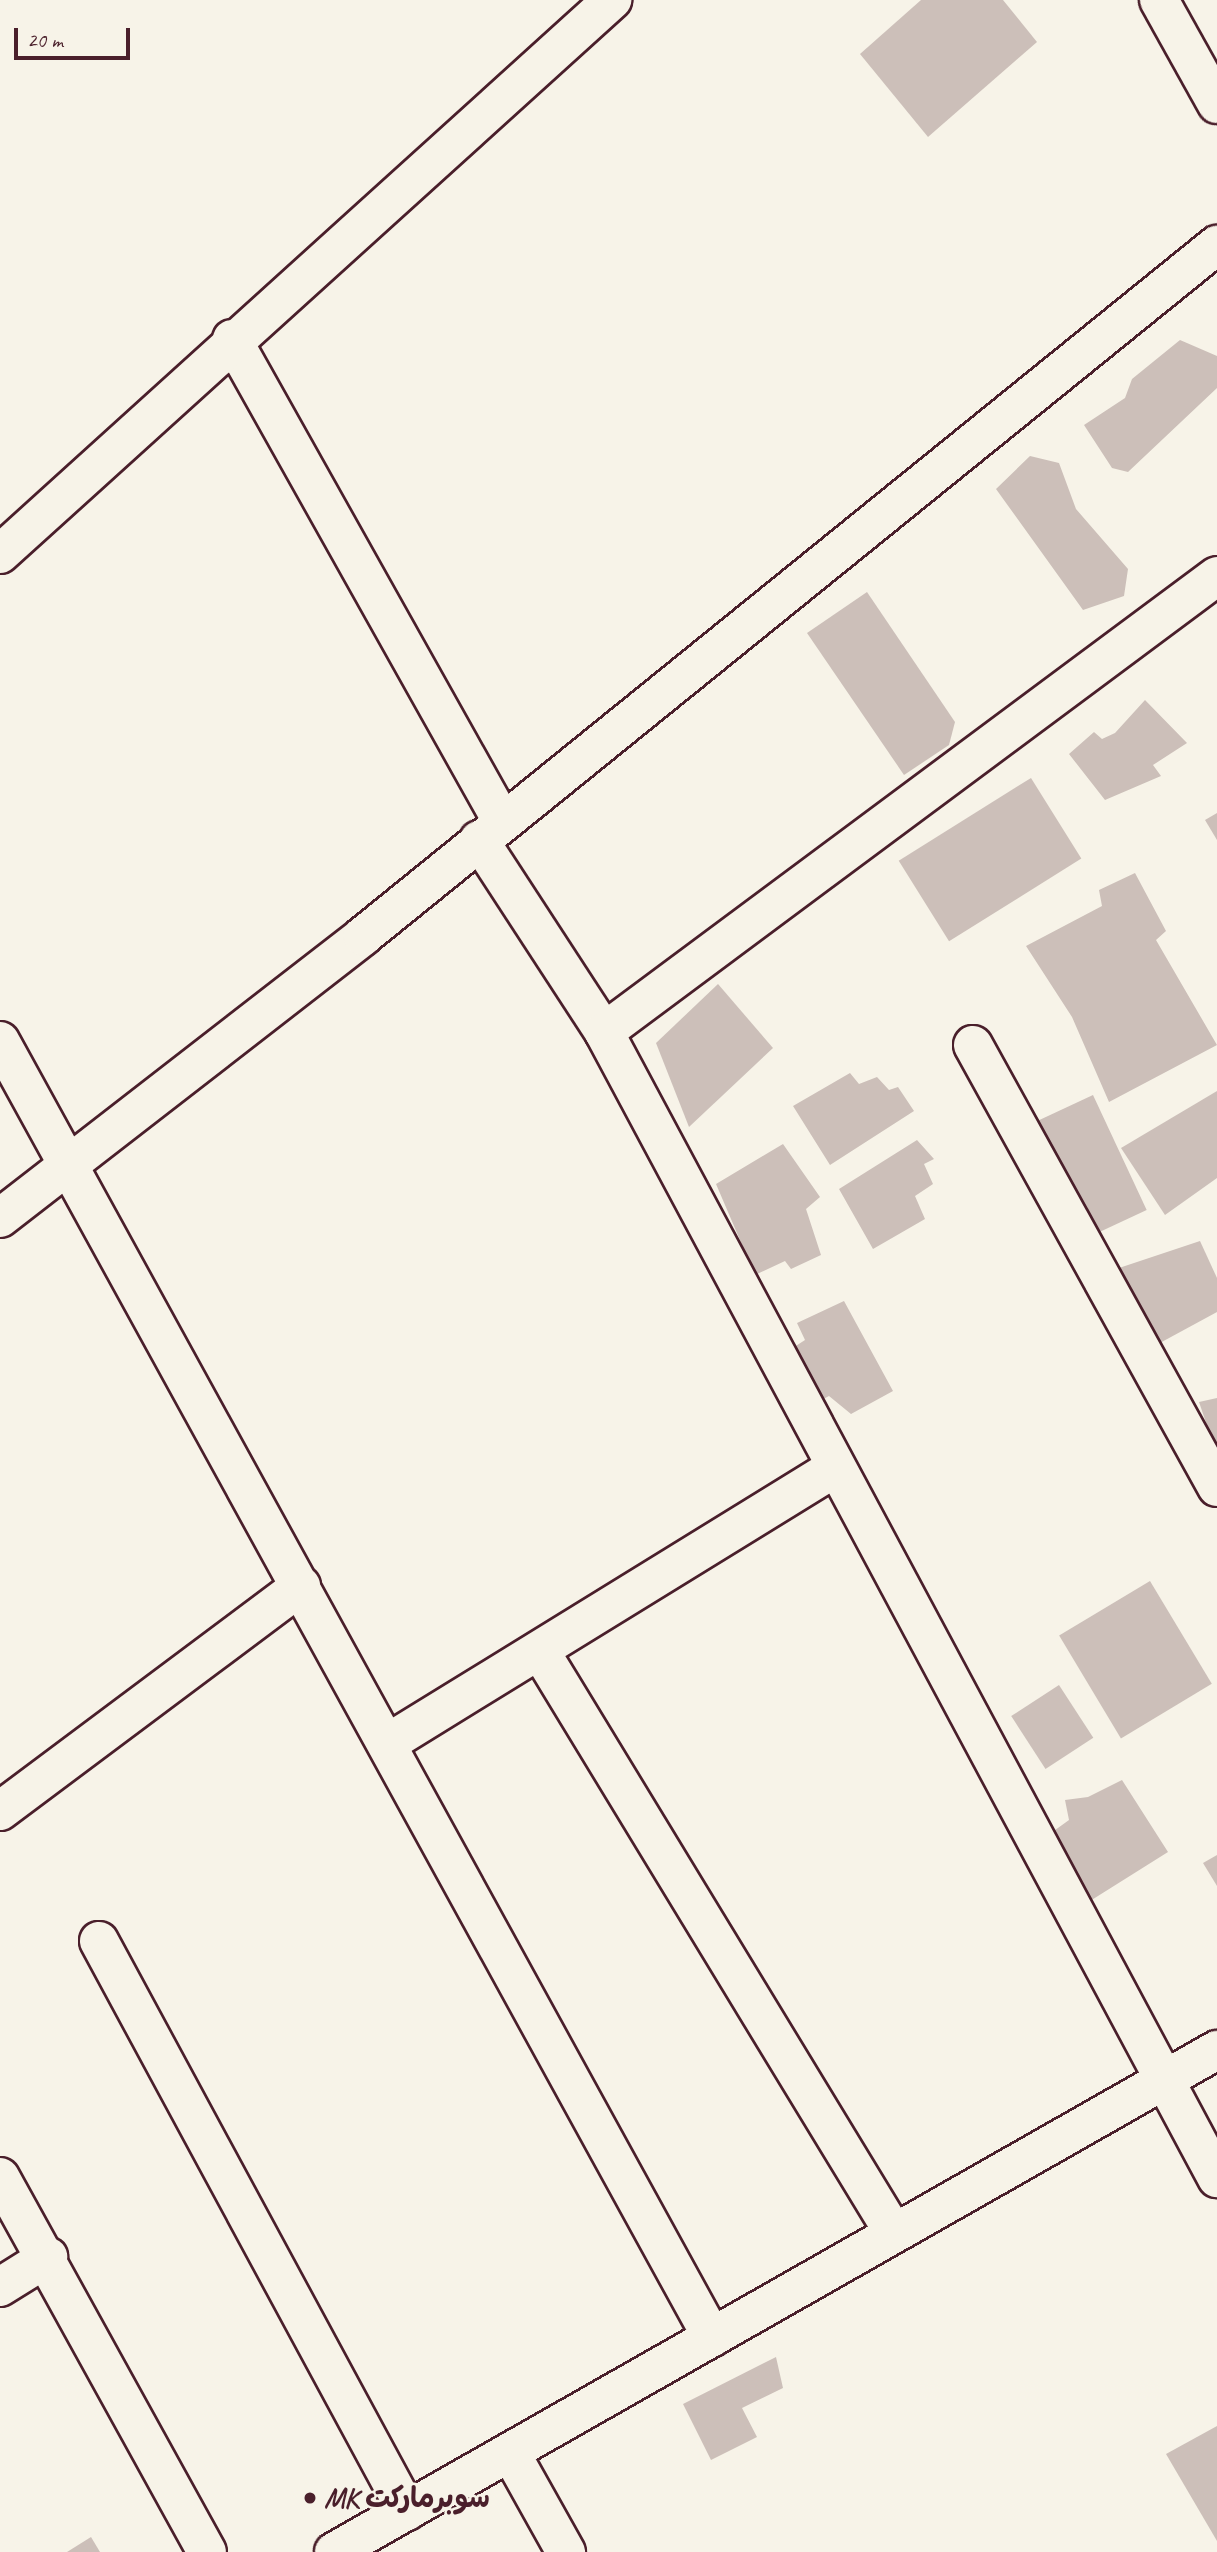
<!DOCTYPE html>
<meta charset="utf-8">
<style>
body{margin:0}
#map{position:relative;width:1217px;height:2552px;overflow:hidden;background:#f7f3e8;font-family:Caveat,"Playpen Sans Arabic",sans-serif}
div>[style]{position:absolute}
.building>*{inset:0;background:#ccbfb9;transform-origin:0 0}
.roads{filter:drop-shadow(2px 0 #4a1f2b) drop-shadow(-2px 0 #4a1f2b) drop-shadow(0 2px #4a1f2b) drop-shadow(0 -2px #4a1f2b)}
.street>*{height:38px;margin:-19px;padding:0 19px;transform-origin:19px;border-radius:19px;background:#f7f3e8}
.secondary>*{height:38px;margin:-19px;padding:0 19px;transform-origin:19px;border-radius:19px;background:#f7f3e8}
.dots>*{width:19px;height:19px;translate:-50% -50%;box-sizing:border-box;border:4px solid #f7f3e8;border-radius:50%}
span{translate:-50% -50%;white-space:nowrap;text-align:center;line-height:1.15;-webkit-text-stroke:5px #f7f3e8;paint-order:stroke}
.poi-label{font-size:28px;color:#4a1f2b;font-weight:700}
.left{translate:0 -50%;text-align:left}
.scale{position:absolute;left:14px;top:28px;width:116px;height:32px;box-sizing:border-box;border:4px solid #4a1f2b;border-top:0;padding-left:9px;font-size:21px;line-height:24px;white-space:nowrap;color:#4a1f2b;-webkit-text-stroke:5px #f7f3e8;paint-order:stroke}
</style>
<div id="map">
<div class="building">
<i style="clip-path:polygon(921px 0,1003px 0,1037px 42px,928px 137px,860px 54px)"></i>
<i style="clip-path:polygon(1180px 340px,1217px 356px,1217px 388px,1128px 472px,1112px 468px,1084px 425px,1125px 398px,1132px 379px)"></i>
<i style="clip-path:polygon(1030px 456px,1059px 463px,1076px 509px,1128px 569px,1124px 596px,1083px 610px,996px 489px)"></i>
<i style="clip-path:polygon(867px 592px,955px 722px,949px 745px,904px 775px,807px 633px)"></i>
<i style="clip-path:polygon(1145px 700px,1187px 743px,1153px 765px,1161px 776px,1105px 800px,1069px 754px,1094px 732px,1102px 739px,1115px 733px)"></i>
<i style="left:1031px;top:778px;width:95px;height:156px;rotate:58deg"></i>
<i style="clip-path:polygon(1217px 813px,1217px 840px,1205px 820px)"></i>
<i style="clip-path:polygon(1135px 873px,1166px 931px,1156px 940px,1217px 1045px,1109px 1102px,1072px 1017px,1026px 946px,1102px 906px,1099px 890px)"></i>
<i style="clip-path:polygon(718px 984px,773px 1048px,689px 1127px,656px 1043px)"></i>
<i style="clip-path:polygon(850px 1073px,859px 1084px,877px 1077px,889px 1090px,898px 1087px,914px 1111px,830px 1165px,793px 1106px)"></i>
<i style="clip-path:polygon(1217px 1091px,1217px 1178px,1165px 1215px,1121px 1148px)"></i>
<i style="left:1093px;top:1095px;width:127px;height:68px;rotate:65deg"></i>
<i style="clip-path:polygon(917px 1140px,934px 1159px,924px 1164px,933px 1184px,915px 1196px,925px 1219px,873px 1249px,839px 1189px)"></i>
<i style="clip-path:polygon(783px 1144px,820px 1197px,806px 1209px,821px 1255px,791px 1269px,785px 1261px,755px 1275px,716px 1184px)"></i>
<i style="clip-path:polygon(1200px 1241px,1217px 1278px,1217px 1312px,1158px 1344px,1119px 1268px)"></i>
<i style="clip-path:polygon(844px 1301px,893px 1391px,851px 1414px,829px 1396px,812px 1405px,785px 1353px,805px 1340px,797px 1323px)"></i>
<i style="clip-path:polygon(1217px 1398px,1217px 1452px,1216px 1452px,1199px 1402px)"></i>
<i style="left:1150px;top:1581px;width:120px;height:106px;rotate:59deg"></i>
<i style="left:1059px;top:1685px;width:63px;height:57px;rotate:57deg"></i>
<i style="clip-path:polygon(1122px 1780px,1168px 1852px,1090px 1901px,1051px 1833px,1069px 1820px,1065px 1800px,1088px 1797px)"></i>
<i style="clip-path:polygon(1217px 1855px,1217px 1886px,1203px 1863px)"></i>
<i style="clip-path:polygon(776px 2357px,783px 2388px,742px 2408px,757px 2437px,711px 2460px,683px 2404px)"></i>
<i style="clip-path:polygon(1217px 2426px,1217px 2541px,1166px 2454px)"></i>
<i style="clip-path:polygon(91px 2537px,100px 2552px,67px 2552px)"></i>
</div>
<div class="roads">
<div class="street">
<i style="left:1159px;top:0;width:119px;rotate:60.9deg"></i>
<i style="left:232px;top:339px;width:552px;rotate:60.74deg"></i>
<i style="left:0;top:554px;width:826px;rotate:-42.15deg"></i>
<i style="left:479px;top:840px;width:229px;rotate:56.9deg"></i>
<i style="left:604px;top:1032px;width:1300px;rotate:61.86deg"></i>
<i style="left:604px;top:1032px;width:764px;rotate:-36.64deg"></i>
<i style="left:0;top:1041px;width:1479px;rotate:61.22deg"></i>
<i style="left:973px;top:1045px;width:505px;rotate:61.1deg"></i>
<i style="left:0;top:1218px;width:460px;rotate:-37.8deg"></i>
<i style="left:363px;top:936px;width:1099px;rotate:-38.98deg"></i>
<i style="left:540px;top:1651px;width:681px;rotate:58.69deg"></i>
<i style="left:388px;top:1743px;width:523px;rotate:-31.62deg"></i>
<i style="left:0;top:1811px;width:376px;rotate:-36.8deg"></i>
<i style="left:99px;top:1941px;width:648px;rotate:61.62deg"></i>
<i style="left:0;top:2177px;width:428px;rotate:61.1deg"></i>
<i style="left:0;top:2287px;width:57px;rotate:-32deg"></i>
<i style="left:510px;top:2452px;width:115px;rotate:60.8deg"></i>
</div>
<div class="secondary">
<i style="left:334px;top:2552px;width:1016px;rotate:-29.62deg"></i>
</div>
</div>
<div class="dots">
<i style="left:310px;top:2498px;background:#4a1f2b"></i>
</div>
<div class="poi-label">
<span class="left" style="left:324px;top:2498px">MK سوبرماركت</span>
</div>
<div class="scale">20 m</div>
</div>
